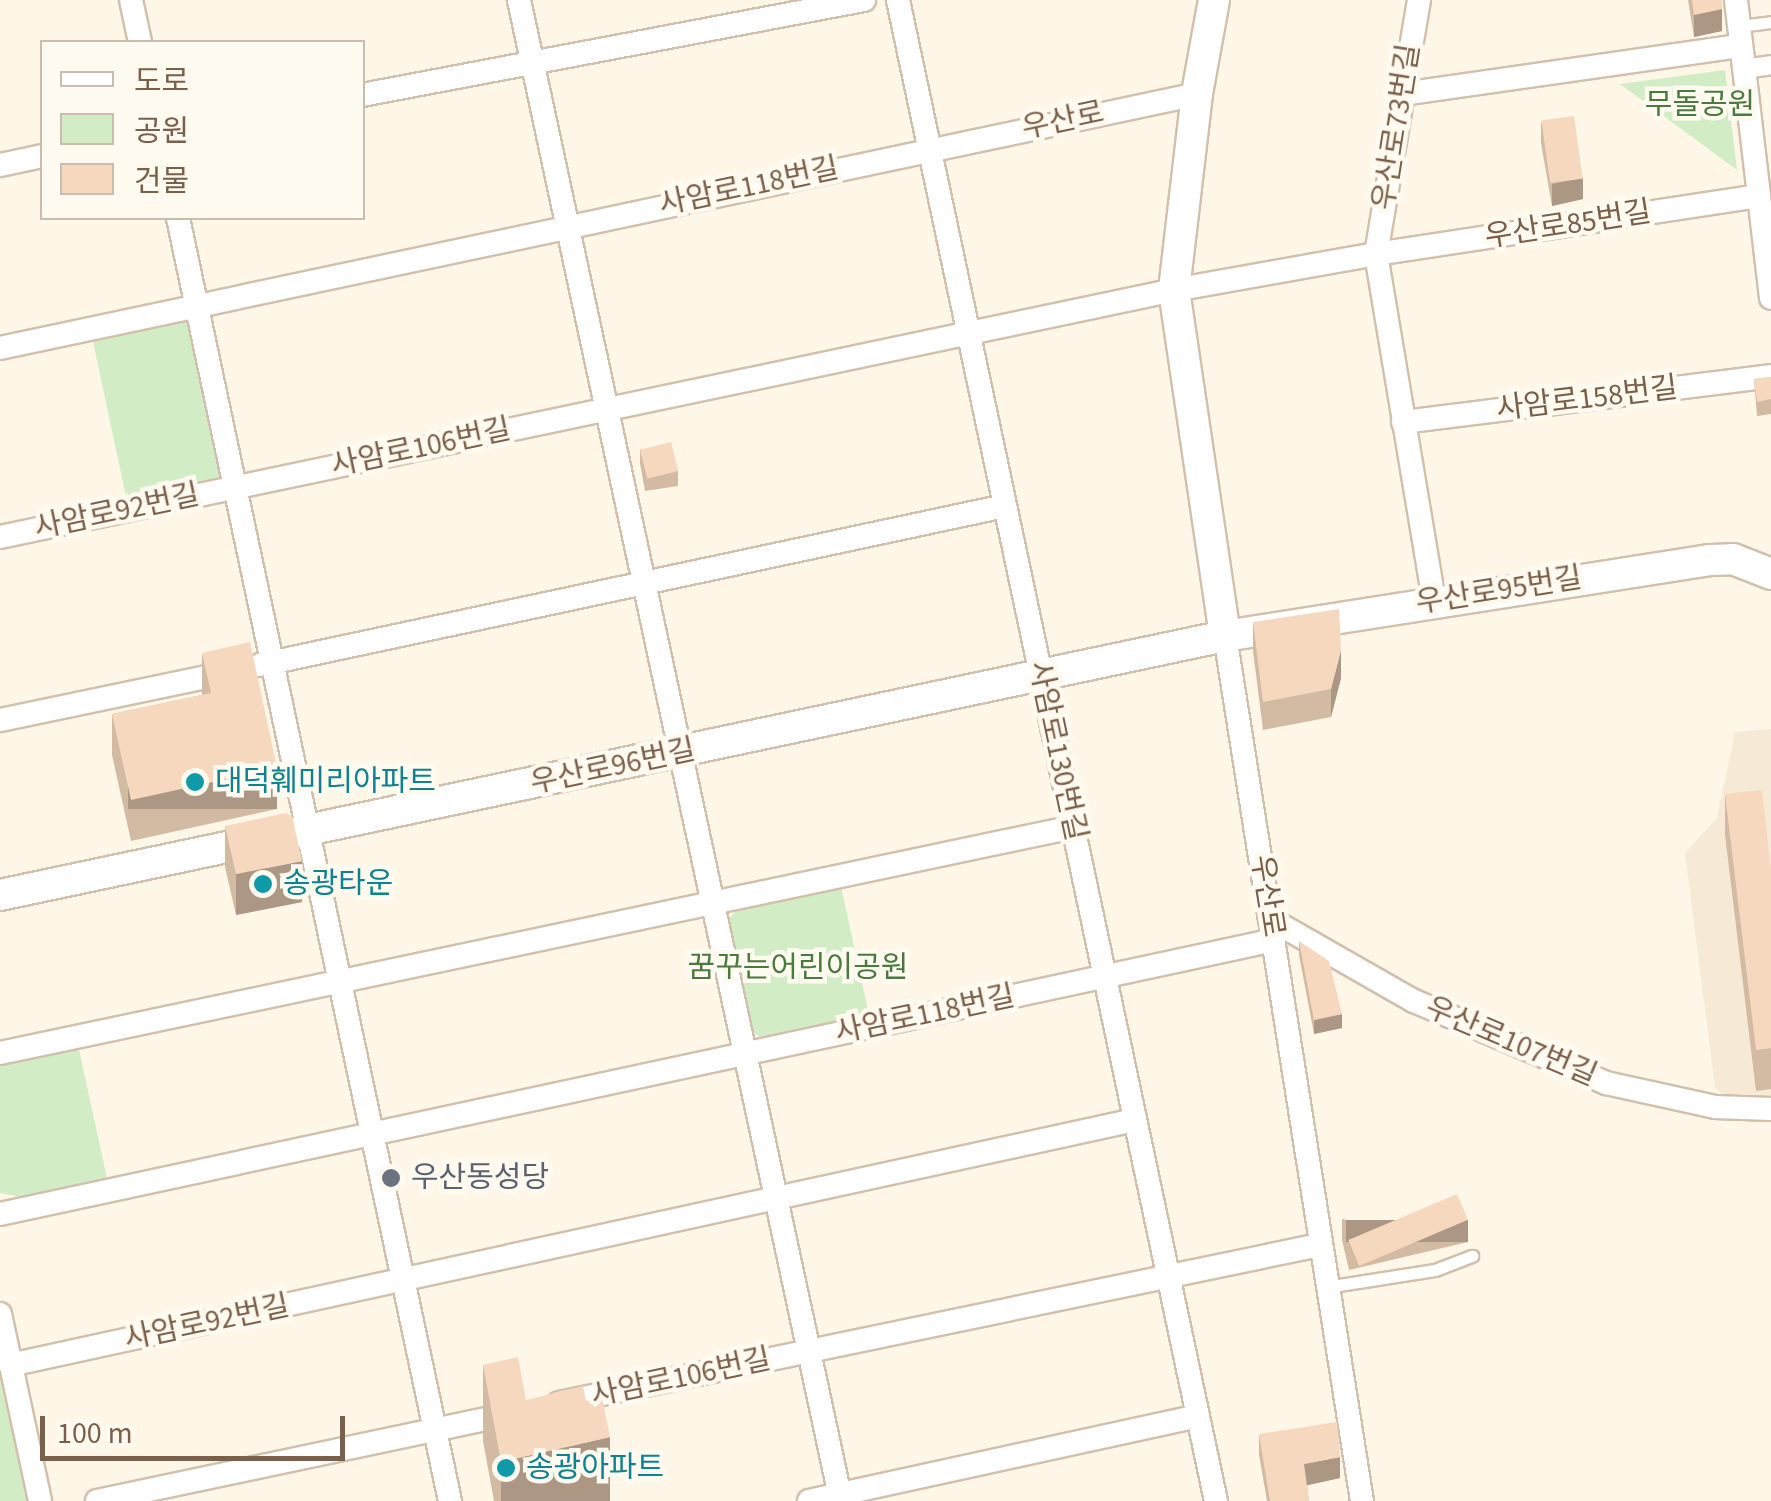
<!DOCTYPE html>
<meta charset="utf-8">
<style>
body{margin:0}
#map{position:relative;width:1771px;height:1501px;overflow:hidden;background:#fef7e8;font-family:"Source Sans 3","Noto Sans KR",sans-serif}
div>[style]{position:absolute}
.residential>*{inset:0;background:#f6ead6}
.green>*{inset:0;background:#d2edc5;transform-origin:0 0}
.roads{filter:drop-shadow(2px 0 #d1c0ad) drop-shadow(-2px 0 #d1c0ad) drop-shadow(0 2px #d1c0ad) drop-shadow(0 -2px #d1c0ad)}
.service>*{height:11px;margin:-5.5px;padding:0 5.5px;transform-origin:5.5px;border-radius:5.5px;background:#fff}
.pedestrian>*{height:18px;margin:-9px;padding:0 9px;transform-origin:9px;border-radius:9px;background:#fff}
.minor>*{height:22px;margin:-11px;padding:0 11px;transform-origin:11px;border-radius:11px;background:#fff}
.tertiary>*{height:30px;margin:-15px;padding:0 15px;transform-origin:15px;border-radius:15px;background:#fff}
.wall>*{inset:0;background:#d3baa3}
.shaded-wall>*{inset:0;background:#ac9785;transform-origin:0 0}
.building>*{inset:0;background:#f5d8be;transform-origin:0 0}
.dots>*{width:28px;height:28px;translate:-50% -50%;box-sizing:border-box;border:5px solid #fffaf0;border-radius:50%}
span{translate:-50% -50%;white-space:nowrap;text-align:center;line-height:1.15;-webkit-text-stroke:9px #fffaf0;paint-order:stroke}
.park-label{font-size:30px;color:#4b7a3e}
.street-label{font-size:30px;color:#7a5f4a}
.culture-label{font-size:30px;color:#0d838f}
.left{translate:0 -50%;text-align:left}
.worship-label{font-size:30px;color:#5b616d}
.legend{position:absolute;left:40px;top:40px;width:325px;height:180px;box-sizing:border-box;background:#fffaf0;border:2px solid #cabcae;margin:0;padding:12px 18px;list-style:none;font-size:30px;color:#7a5f4a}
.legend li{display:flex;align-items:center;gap:20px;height:50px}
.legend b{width:50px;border:2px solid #cabcae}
.scale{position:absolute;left:40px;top:1416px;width:305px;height:45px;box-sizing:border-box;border:5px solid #7a5f4a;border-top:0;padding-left:12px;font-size:30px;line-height:35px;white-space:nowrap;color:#7a5f4a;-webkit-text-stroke:8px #fffaf0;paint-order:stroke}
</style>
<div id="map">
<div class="residential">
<i style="clip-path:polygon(1771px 729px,1771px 1109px,1735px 1107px,1715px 1087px,1685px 853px,1717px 818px,1735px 732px)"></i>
</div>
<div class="green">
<i style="clip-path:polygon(1725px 70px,1737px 170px,1620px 84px)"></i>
<i style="left:189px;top:317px;width:165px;height:99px;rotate:78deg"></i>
<i style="clip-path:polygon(841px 886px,869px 1015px,763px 1039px,751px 1031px,728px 920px,737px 909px)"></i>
<i style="clip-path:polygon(78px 1045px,107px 1178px,21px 1197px,0 1193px,0 1062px)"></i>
<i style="clip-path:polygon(0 1373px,28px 1501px,0 1501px)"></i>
</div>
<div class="roads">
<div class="service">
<i style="left:1739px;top:26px;width:32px;rotate:-7deg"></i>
<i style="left:1326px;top:1287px;width:110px;rotate:-8.9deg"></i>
<i style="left:1435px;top:1270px;width:40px;rotate:-21deg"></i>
</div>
<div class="pedestrian">
<i style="left:1744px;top:69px;width:27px;rotate:-8deg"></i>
</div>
<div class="minor">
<i style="left:131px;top:0;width:43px;rotate:77.9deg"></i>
<i style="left:519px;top:0;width:1535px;rotate:77.89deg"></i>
<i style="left:898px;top:0;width:1534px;rotate:78.04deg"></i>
<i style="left:1419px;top:0;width:258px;rotate:99.6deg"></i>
<i style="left:1376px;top:254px;width:351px;rotate:80.5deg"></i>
<i style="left:1736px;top:0;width:300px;rotate:83.3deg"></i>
<i style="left:1402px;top:94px;width:342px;rotate:-8.1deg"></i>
<i style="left:362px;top:95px;width:511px;rotate:-10.72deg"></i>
<i style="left:0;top:165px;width:43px;rotate:-12.1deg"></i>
<i style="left:178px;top:218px;width:1312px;rotate:78.03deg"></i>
<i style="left:0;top:348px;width:1224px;rotate:-11.98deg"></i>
<i style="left:1403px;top:422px;width:371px;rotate:-7.1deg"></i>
<i style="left:0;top:537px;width:1200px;rotate:-11.88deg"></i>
<i style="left:1174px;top:290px;width:205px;rotate:-10.1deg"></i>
<i style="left:1376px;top:254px;width:387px;rotate:-8.6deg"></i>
<i style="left:1225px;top:636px;width:876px;rotate:81deg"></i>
<i style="left:260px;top:665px;width:762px;rotate:-12.05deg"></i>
<i style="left:0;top:720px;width:234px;rotate:-11.8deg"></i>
<i style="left:1270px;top:919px;width:166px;rotate:29.7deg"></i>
<i style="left:1414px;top:1001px;width:209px;rotate:23.1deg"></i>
<i style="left:1606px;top:1083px;width:112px;rotate:12.4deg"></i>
<i style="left:1715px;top:1107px;width:56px;rotate:2deg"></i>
<i style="left:0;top:1053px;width:1097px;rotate:-11.89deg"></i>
<i style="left:0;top:1214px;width:1303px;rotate:-12.14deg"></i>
<i style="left:0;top:1314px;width:191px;rotate:77.9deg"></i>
<i style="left:10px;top:1365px;width:1151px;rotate:-12.29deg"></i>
<i style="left:559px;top:1403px;width:776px;rotate:-11.74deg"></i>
<i style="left:97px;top:1501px;width:425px;rotate:-11.9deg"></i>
<i style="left:809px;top:1501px;width:398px;rotate:-12.3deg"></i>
</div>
<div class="tertiary">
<i style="left:1214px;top:0;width:96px;rotate:100.3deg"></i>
<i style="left:1197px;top:94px;width:197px;rotate:96.7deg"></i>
<i style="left:1174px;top:290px;width:350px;rotate:81.6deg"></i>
<i style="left:0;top:895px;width:1252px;rotate:-11.94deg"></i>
<i style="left:1225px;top:636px;width:490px;rotate:-8.9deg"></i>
<i style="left:1709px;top:560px;width:24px;rotate:-2deg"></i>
<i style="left:1733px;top:559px;width:41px;rotate:21.5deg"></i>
</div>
</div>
<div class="wall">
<i style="clip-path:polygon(1688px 0,1722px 0,1722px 31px,1694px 37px)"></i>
<i style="clip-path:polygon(1541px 121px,1583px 199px,1552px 206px,1541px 143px)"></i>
<i style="clip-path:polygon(1771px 377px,1771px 414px,1757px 416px,1754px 379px)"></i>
<i style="clip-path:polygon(640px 449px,678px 471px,678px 486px,645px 491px,640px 463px)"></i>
<i style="clip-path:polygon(1253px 622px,1341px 678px,1331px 717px,1263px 730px,1253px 651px)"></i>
<i style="clip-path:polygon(202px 653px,277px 809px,131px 841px,112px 755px,112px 714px,202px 695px)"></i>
<i style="clip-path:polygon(1725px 794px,1771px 870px,1771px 1089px,1756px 1091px,1725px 835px)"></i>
<i style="clip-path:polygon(225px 826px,302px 902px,236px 915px,225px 867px)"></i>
<i style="clip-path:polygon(1299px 941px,1342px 1028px,1314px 1034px,1299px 955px)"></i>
<i style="clip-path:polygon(1342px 1219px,1468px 1242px,1349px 1270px,1342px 1240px)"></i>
<i style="clip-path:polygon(483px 1365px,526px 1400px,610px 1501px,494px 1501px,483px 1441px)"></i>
<i style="clip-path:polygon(1259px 1434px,1340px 1478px,1307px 1485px,1309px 1501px,1267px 1501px,1259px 1455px)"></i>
</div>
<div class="shaded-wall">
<i style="clip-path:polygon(1722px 9px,1722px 31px,1694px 37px,1694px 15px)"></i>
<i style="clip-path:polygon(1583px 178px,1583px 199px,1552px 206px,1552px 184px)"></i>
<i style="clip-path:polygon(1341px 650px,1341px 678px,1331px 717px,1331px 689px)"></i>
<i style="left:277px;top:768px;width:41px;height:149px;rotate:90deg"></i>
<i style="clip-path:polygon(302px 861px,302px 902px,236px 915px,236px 874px)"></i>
<i style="clip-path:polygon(1342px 1014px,1342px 1028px,1314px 1034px,1314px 1020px)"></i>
<i style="left:1468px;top:1220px;width:22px;height:122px;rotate:90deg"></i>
<i style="clip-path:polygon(610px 1437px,610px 1501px,501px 1501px,501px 1462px)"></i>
<i style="clip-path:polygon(1340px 1457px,1340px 1478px,1304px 1486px,1304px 1464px)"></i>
</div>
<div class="building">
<i style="clip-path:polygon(1692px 0,1722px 0,1722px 9px,1694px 15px)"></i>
<i style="left:1574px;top:116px;width:63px;height:33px;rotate:82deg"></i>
<i style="clip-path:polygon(1771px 377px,1771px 399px,1757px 402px,1754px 379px)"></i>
<i style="left:671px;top:442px;width:30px;height:32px;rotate:76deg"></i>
<i style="clip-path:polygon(1339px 609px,1341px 650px,1331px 689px,1263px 702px,1253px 622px)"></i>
<i style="clip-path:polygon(250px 642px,277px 768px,131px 800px,112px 714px,211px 693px,202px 653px)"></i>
<i style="clip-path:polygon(1762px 790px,1771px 870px,1771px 1048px,1756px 1050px,1725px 794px)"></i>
<i style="clip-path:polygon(286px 813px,292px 816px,302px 861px,236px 874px,225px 826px)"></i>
<i style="clip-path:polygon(1299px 941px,1329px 961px,1342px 1014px,1314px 1020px)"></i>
<i style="left:1457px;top:1194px;width:28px;height:118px;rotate:67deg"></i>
<i style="clip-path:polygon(518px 1357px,526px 1400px,583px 1386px,586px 1401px,602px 1397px,610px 1437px,501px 1462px,483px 1365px)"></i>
<i style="clip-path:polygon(1337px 1422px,1340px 1457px,1304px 1464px,1309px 1501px,1270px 1501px,1259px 1434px)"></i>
</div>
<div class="dots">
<i style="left:195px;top:782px;background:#0f9aa8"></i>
<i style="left:263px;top:884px;background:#0f9aa8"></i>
<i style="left:391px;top:1178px;background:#6b7280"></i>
<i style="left:506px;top:1468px;background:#0f9aa8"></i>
</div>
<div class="park-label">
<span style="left:1700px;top:105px">무돌공원</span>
<span style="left:798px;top:968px">꿈꾸는어린이공원</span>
</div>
<div class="street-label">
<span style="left:1063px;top:121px;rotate:-12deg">우산로</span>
<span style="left:1397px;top:127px;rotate:-81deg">우산로73번길</span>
<span style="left:749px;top:187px;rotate:-12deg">사암로118번길</span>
<span style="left:1568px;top:225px;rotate:-9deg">우산로85번길</span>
<span style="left:1587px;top:399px;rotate:-7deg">사암로158번길</span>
<span style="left:421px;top:448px;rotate:-12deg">사암로106번길</span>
<span style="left:117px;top:512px;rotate:-12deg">사암로92번길</span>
<span style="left:1499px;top:591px;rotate:-9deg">우산로95번길</span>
<span style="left:1057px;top:751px;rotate:78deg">사암로130번길</span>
<span style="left:613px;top:767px;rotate:-12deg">우산로96번길</span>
<span style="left:1267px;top:896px;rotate:81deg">우산로</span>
<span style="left:925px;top:1015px;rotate:-12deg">사암로118번길</span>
<span style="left:1511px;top:1042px;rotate:23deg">우산로107번길</span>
<span style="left:207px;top:1323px;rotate:-12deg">사암로92번길</span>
<span style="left:681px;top:1378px;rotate:-12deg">사암로106번길</span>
</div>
<div class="culture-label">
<span class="left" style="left:215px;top:782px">대덕훼미리아파트</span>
<span class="left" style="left:283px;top:884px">송광타운</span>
<span class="left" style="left:526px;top:1468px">송광아파트</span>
</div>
<div class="worship-label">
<span class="left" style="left:411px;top:1178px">우산동성당</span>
</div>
<ul class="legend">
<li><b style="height:12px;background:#fff"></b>도로</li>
<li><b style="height:28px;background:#d2edc5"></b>공원</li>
<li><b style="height:28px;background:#f5d8be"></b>건물</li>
</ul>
<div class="scale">100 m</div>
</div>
